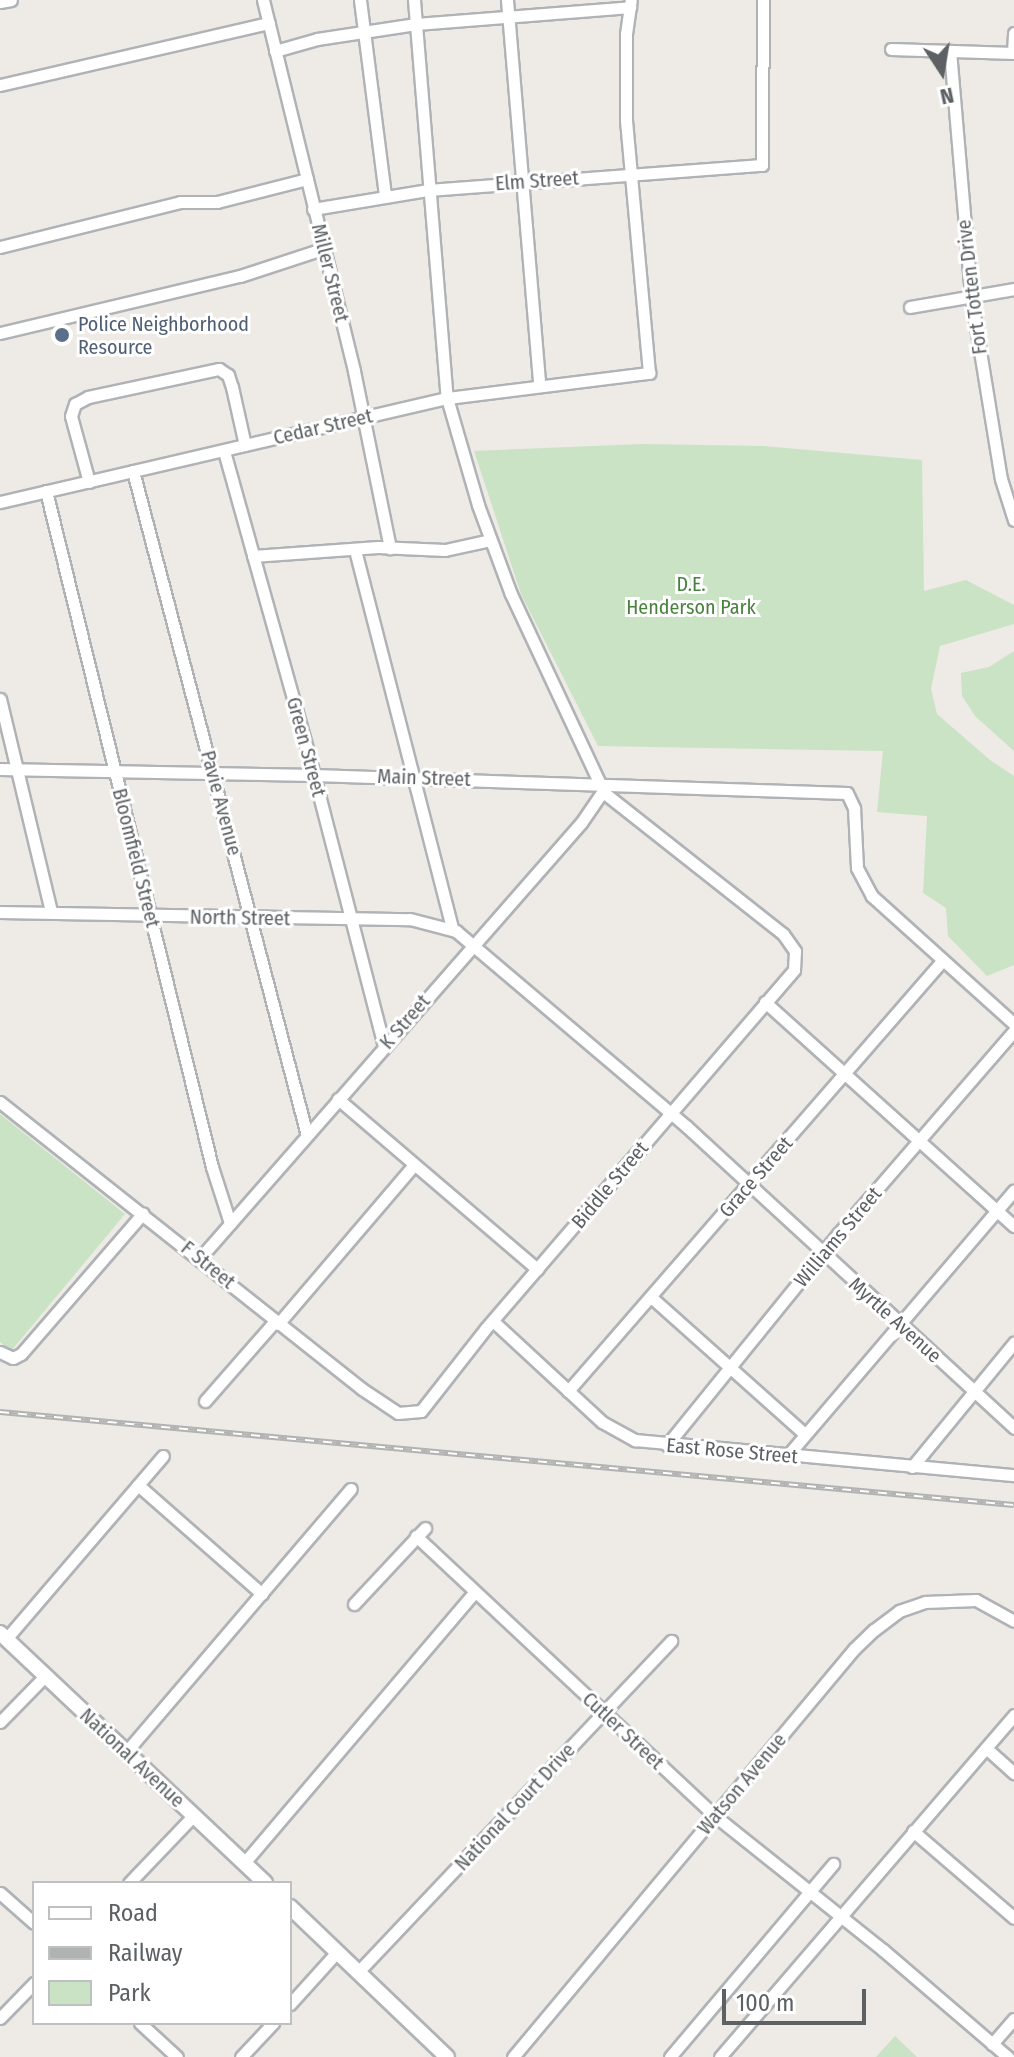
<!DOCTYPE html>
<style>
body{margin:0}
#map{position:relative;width:1014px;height:2057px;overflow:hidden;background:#eeeae5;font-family:"Fira Sans Condensed",sans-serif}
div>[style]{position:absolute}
.green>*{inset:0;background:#cae3c4}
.roads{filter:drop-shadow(2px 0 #b0b3b6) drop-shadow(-2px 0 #b0b3b6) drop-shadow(0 2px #b0b3b6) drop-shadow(0 -2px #b0b3b6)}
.minor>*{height:11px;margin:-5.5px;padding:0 5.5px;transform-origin:5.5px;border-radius:5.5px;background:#fff}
.tertiary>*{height:14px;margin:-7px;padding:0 7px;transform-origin:7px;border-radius:7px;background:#fff}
.rail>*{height:6px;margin-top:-3px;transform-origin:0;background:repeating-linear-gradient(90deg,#fff 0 9px,#b1b2b2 0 18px);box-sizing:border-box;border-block:2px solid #b1b2b2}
.dots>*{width:22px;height:22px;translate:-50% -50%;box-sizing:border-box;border:4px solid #fff;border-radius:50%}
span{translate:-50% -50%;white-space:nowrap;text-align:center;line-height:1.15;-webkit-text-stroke:6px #fff;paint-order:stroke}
.street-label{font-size:20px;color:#5d6164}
.service-label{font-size:20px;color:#4e5e75}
.left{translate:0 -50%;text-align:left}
.park-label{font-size:20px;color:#49823e}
.legend{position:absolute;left:32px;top:1881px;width:260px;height:144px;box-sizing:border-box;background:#fff;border:2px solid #bec0c1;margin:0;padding:10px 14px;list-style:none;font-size:24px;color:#5d6164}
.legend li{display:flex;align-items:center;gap:16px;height:40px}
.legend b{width:40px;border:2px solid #bec0c1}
.north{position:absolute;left:902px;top:32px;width:80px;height:80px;-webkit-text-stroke:6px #fff;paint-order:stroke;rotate:168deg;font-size:22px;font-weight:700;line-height:32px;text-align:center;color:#5d6164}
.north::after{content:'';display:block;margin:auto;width:28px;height:36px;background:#5d6164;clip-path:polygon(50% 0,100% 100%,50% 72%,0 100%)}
.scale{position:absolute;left:722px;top:1989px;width:144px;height:36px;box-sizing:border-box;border:4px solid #5d6164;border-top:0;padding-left:10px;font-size:24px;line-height:28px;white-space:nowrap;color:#5d6164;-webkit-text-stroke:6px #fff;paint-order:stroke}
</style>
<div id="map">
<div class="green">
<i style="clip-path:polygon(642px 444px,763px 446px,922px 460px,924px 591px,966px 580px,1014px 605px,1014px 624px,940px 646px,931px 689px,937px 714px,990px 760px,1014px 776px,1014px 965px,987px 976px,948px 936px,946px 908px,923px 893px,927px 816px,877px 812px,883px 751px,598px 746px,521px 594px,474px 451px)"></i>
<i style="clip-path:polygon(1014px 651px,1014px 751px,975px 716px,962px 696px,961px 673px,989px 667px)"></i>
<i style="clip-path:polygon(0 1114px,125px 1214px,11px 1351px,0 1342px)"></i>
<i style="clip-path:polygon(895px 2036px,917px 2057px,876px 2057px)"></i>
</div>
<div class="roads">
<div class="minor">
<i style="left:263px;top:0;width:382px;rotate:76.2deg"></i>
<i style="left:354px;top:371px;width:181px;rotate:78.5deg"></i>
<i style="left:360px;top:0;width:197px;rotate:82.7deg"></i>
<i style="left:414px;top:0;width:399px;rotate:85.3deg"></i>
<i style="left:447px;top:398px;width:111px;rotate:73.8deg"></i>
<i style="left:478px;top:505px;width:95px;rotate:69.7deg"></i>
<i style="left:511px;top:594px;width:210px;rotate:64.9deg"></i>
<i style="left:507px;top:0;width:386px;rotate:85.2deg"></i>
<i style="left:0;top:2px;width:11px;rotate:-10deg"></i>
<i style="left:891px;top:49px;width:123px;rotate:1.9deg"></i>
<i style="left:275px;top:51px;width:44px;rotate:-15.9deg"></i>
<i style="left:317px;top:39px;width:100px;rotate:-8.6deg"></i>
<i style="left:416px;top:24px;width:215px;rotate:-4.5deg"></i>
<i style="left:950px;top:51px;width:246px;rotate:85.1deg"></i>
<i style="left:971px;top:296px;width:185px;rotate:80.7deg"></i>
<i style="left:1001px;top:479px;width:43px;rotate:72.4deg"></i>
<i style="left:1013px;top:53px;width:20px;rotate:-87deg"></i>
<i style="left:0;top:85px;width:276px;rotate:-13deg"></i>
<i style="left:313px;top:209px;width:117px;rotate:-9.4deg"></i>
<i style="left:428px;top:190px;width:335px;rotate:-4.3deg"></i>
<i style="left:762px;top:165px;width:165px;rotate:-89.7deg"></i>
<i style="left:0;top:247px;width:186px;rotate:-14deg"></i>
<i style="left:180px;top:202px;width:37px"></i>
<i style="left:217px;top:202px;width:93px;rotate:-14.3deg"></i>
<i style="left:910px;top:307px;width:106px;rotate:-9.8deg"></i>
<i style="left:0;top:333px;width:247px;rotate:-13.4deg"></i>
<i style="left:240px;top:276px;width:89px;rotate:-18.2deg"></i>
<i style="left:224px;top:451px;width:321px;rotate:74.4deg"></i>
<i style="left:310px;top:760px;width:295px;rotate:75.5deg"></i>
<i style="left:133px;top:471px;width:686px;rotate:75.32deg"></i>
<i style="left:89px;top:482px;width:68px;rotate:-105.3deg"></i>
<i style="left:71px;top:416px;width:13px;rotate:-72deg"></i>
<i style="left:75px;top:404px;width:15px;rotate:-28deg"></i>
<i style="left:88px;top:397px;width:134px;rotate:-12.1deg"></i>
<i style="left:219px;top:369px;width:11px;rotate:34deg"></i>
<i style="left:228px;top:375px;width:13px;rotate:72deg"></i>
<i style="left:232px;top:387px;width:59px;rotate:77.4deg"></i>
<i style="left:46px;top:491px;width:696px;rotate:76.2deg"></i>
<i style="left:212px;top:1167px;width:59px;rotate:72.2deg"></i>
<i style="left:0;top:502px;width:459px;rotate:-13.1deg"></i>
<i style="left:447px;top:398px;width:204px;rotate:-7.1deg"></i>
<i style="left:649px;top:373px;width:254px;rotate:-95.2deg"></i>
<i style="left:626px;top:120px;width:86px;rotate:-90deg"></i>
<i style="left:626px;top:34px;width:34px;rotate:-82deg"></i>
<i style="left:355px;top:550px;width:391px;rotate:75.6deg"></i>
<i style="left:253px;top:556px;width:125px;rotate:-4.1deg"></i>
<i style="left:378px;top:547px;width:67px;rotate:2.6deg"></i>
<i style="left:445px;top:550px;width:46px;rotate:-12.5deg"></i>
<i style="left:0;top:699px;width:219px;rotate:76.5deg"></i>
<i style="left:0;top:769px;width:314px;rotate:1.1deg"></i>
<i style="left:314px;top:775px;width:533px;rotate:1.93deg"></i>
<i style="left:847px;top:793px;width:17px;rotate:65deg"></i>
<i style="left:854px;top:808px;width:60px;rotate:87.1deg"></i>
<i style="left:857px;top:868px;width:32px;rotate:62deg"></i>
<i style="left:872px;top:896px;width:191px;rotate:42deg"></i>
<i style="left:0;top:912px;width:410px;rotate:1deg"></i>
<i style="left:410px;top:919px;width:48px;rotate:14.6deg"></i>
<i style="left:456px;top:931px;width:302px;rotate:40.3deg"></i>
<i style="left:686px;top:1126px;width:446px;rotate:42.6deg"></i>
<i style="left:765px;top:1002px;width:335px;rotate:42deg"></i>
<i style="left:338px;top:1099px;width:262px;rotate:40.5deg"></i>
<i style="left:0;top:1102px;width:462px;rotate:38.4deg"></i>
<i style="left:362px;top:1389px;width:43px;rotate:33.7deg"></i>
<i style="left:398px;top:1413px;width:23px;rotate:-5deg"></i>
<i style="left:421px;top:1411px;width:105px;rotate:-51.9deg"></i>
<i style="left:486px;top:1328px;width:472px;rotate:-49.3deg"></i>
<i style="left:794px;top:970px;width:19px;rotate:-87deg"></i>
<i style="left:795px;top:951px;width:21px;rotate:-125deg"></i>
<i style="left:783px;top:934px;width:229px;rotate:-141.7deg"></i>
<i style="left:200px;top:1258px;width:578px;rotate:-48.79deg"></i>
<i style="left:581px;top:823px;width:42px;rotate:-55.6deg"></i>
<i style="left:651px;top:1297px;width:206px;rotate:41.7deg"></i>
<i style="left:494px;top:1322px;width:147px;rotate:42.8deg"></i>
<i style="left:602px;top:1422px;width:38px;rotate:29deg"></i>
<i style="left:635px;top:1440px;width:381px;rotate:5.3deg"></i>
<i style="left:278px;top:1324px;width:209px;rotate:-49.5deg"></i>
<i style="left:0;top:1352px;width:14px;rotate:25deg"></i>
<i style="left:13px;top:1358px;width:9px;rotate:-27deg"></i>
<i style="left:21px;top:1354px;width:186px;rotate:-49.1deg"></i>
<i style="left:568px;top:1391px;width:570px;rotate:-48.98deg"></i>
<i style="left:205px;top:1401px;width:106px;rotate:-48.8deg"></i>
<i style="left:667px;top:1445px;width:272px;rotate:-51deg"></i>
<i style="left:838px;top:1234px;width:269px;rotate:-49.1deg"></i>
<i style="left:788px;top:1455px;width:348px;rotate:-49.5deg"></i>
<i style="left:912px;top:1467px;width:161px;rotate:-50.6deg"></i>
<i style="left:138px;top:1485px;width:165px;rotate:41.3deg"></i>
<i style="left:416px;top:1536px;width:410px;rotate:43.1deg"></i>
<i style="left:715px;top:1816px;width:215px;rotate:38.6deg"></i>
<i style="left:883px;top:1950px;width:165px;rotate:40.6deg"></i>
<i style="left:354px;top:1604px;width:104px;rotate:-46.9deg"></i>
<i style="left:6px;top:1639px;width:241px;rotate:-49.4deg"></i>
<i style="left:0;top:1722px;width:64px;rotate:-45.6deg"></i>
<i style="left:986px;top:1748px;width:38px;rotate:42deg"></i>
<i style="left:126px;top:1752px;width:346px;rotate:-49.5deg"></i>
<i style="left:913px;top:1831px;width:133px;rotate:40.7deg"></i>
<i style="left:244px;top:1863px;width:356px;rotate:-49.6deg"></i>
<i style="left:129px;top:1883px;width:93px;rotate:-46.3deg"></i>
<i style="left:0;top:1893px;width:45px;rotate:41.4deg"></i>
<i style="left:358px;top:1972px;width:456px;rotate:-46.6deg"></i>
<i style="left:290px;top:2004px;width:70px;rotate:-47.9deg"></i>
<i style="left:0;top:2018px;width:49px;rotate:-45.8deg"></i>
<i style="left:140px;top:2023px;width:50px;rotate:42.6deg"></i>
<i style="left:992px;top:2044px;width:33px;rotate:-49deg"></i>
<i style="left:241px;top:2057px;width:47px;rotate:-46.7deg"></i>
<i style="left:513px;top:2057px;width:532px;rotate:-50.11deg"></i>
<i style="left:854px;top:1649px;width:28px;rotate:-44deg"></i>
<i style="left:874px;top:1630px;width:31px;rotate:-37deg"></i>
<i style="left:899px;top:1611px;width:28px;rotate:-19deg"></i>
<i style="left:925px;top:1602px;width:51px;rotate:-2.2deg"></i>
<i style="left:976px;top:1600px;width:43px;rotate:28.9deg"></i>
<i style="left:670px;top:2057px;width:253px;rotate:-49.8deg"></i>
<i style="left:720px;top:2057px;width:451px;rotate:-49.3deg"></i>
</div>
<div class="tertiary">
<i style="left:0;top:1633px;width:364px;rotate:43.3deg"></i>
<i style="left:290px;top:1907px;width:217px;rotate:43.7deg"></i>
</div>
</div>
<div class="rail">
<i style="left:0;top:1412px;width:1018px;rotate:5.24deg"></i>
</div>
<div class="dots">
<i style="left:62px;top:335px;background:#5c6f8a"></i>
</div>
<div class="street-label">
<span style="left:537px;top:181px;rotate:-4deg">Elm Street</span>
<span style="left:330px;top:273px;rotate:76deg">Miller Street</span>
<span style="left:972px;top:287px;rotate:-97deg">Fort Totten Drive</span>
<span style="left:323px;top:427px;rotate:-13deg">Cedar Street</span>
<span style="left:306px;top:747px;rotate:75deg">Green Street</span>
<span style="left:424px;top:778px;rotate:2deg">Main Street</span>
<span style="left:221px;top:803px;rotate:75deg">Pavie Avenue</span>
<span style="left:136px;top:858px;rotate:76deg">Bloomfield Street</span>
<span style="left:240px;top:918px;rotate:1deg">North Street</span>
<span style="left:405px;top:1022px;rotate:-49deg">K Street</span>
<span style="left:756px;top:1177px;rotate:-49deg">Grace Street</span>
<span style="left:610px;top:1185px;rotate:-50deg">Biddle Street</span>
<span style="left:838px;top:1237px;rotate:-50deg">Williams Street</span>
<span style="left:208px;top:1265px;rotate:39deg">F Street</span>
<span style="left:895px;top:1320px;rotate:42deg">Myrtle Avenue</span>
<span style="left:732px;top:1451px;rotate:5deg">East Rose Street</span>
<span style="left:623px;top:1731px;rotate:43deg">Cutler Street</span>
<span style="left:132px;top:1758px;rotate:43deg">National Avenue</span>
<span style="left:742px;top:1784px;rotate:-50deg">Watson Avenue</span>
<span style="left:515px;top:1807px;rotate:-47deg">National Court Drive</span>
</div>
<div class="service-label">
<span class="left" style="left:78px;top:336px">Police Neighborhood<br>Resource</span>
</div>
<div class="park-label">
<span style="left:691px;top:596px">D.E.<br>Henderson Park</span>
</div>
<ul class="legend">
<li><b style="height:10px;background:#fff"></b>Road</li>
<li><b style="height:10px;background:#b1b2b2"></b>Railway</li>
<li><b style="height:22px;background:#cae3c4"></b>Park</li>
</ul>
<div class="north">N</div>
<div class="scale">100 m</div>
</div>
